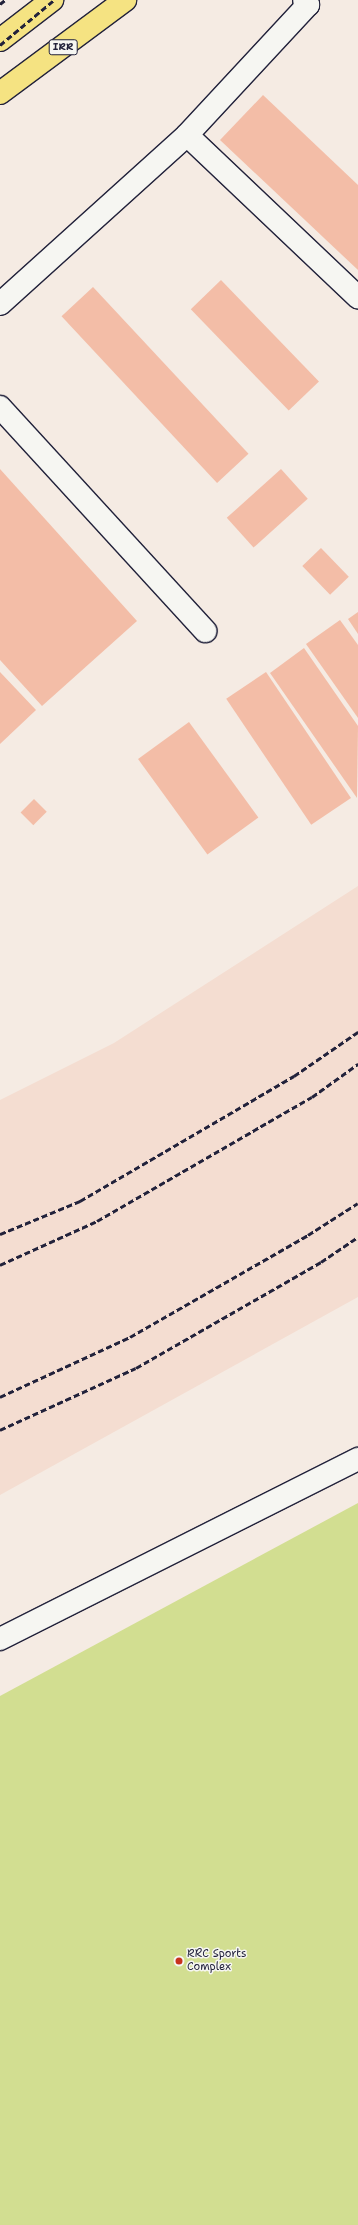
<!DOCTYPE html>
<style>
body{margin:0}
#map{position:relative;width:358px;height:2225px;overflow:hidden;background:#f5ebe3;font-family:"Shantell Sans",sans-serif}
div>[style]{position:absolute}
.built>*{inset:0;background:#f4ddd1}
.green>*{inset:0;background:#d2de91}
.building>*{inset:0;background:#f3bda7;transform-origin:0 0}
.roads{filter:drop-shadow(1px 0 #22223b) drop-shadow(-1px 0 #22223b) drop-shadow(0 1px #22223b) drop-shadow(0 -1px #22223b)}
.street>*{height:22px;margin:-11px;padding:0 11px;transform-origin:11px;border-radius:11px;background:#f6f6f2}
.primary>*{height:22px;margin:-11px;padding:0 11px;transform-origin:11px;border-radius:11px;background:#f5e382}
.rail>*{height:3px;margin-top:-1.5px;transform-origin:0;background:repeating-linear-gradient(90deg,#22223b 0 6px,transparent 0 9px)}
.dots>*{width:11px;height:11px;translate:-50% -50%;box-sizing:border-box;border:2px solid #f6f6f2;border-radius:50%}
span{translate:-50% -50%;white-space:nowrap;text-align:center;line-height:1.15;-webkit-text-stroke:3px #f6f6f2;paint-order:stroke}
.shield-label span{padding:1px 3px;background:#f6f6f2;border:1px solid;border-radius:3px;-webkit-text-stroke-width:0}
.shield-label{font-size:10px;color:#22223b;font-weight:700}
.poi-label{font-size:11px;color:#22223b}
.left{translate:0 -50%;text-align:left}
</style>
<div id="map">
<div class="built">
<i style="clip-path:polygon(358px 886px,358px 1297px,0 1495px,0 1100px,114px 1043px)"></i>
</div>
<div class="green">
<i style="clip-path:polygon(358px 1503px,358px 2225px,0 2225px,0 1696px)"></i>
</div>
<div class="building">
<i style="clip-path:polygon(263px 95px,358px 185px,358px 270px,220px 140px)"></i>
<i style="left:221px;top:280px;width:141px;height:42px;rotate:46deg"></i>
<i style="left:93px;top:287px;width:228px;height:43px;rotate:47deg"></i>
<i style="clip-path:polygon(0 469px,137px 621px,42px 706px,0 660px)"></i>
<i style="left:281px;top:469px;width:40px;height:73px;rotate:48deg"></i>
<i style="left:321px;top:548px;width:40px;height:26px;rotate:46deg"></i>
<i style="clip-path:polygon(358px 612px,358px 634px,348px 619px)"></i>
<i style="clip-path:polygon(340px 620px,358px 645px,358px 718px,306px 644px)"></i>
<i style="clip-path:polygon(304px 648px,358px 726px,357px 798px,270px 673px)"></i>
<i style="clip-path:polygon(0 672px,36px 710px,0 744px)"></i>
<i style="left:266px;top:672px;width:152px;height:48px;rotate:56deg"></i>
<i style="left:189px;top:722px;width:118px;height:63px;rotate:54deg"></i>
<i style="left:34px;top:799px;width:18px;height:19px;rotate:45deg"></i>
</div>
<div class="roads">
<div class="street">
<i style="left:187px;top:135px;width:236px;rotate:43.5deg"></i>
<i style="left:0;top:304px;width:252px;rotate:-42.1deg"></i>
<i style="left:187px;top:135px;width:178px;rotate:-47.1deg"></i>
<i style="left:308px;top:5px;width:6px;rotate:-129deg"></i>
<i style="left:0;top:407px;width:304px;rotate:47.5deg"></i>
<i style="left:0;top:1639px;width:401px;rotate:-26.7deg"></i>
</div>
<div class="primary">
<i style="left:0;top:40px;width:66px;rotate:-37.6deg"></i>
<i style="left:0;top:93px;width:156px;rotate:-36.6deg"></i>
</div>
</div>
<div class="rail">
<i style="left:0;top:4px;width:6px;rotate:-39deg"></i>
<i style="left:0;top:45px;width:70px;rotate:-39.8deg"></i>
<i style="left:0;top:1234px;width:87px;rotate:-22.4deg"></i>
<i style="left:80px;top:1201px;width:248px;rotate:-30.3deg"></i>
<i style="left:294px;top:1076px;width:78px;rotate:-34.5deg"></i>
<i style="left:0;top:1265px;width:107px;rotate:-24.4deg"></i>
<i style="left:97px;top:1221px;width:248px;rotate:-30deg"></i>
<i style="left:312px;top:1097px;width:57px;rotate:-35.7deg"></i>
<i style="left:0;top:1397px;width:143px;rotate:-24.8deg"></i>
<i style="left:130px;top:1337px;width:205px;rotate:-29.8deg"></i>
<i style="left:308px;top:1235px;width:59px;rotate:-32.6deg"></i>
<i style="left:0;top:1430px;width:149px;rotate:-24.5deg"></i>
<i style="left:136px;top:1368px;width:213px;rotate:-29.8deg"></i>
<i style="left:321px;top:1262px;width:45px;rotate:-34deg"></i>
</div>
<div class="dots">
<i style="left:179px;top:1961px;background:#c8321e"></i>
</div>
<div class="shield-label">
<span style="left:63px;top:47px">IRR</span>
</div>
<div class="poi-label">
<span class="left" style="left:187px;top:1961px">RRC Sports<br>Complex</span>
</div>
</div>
